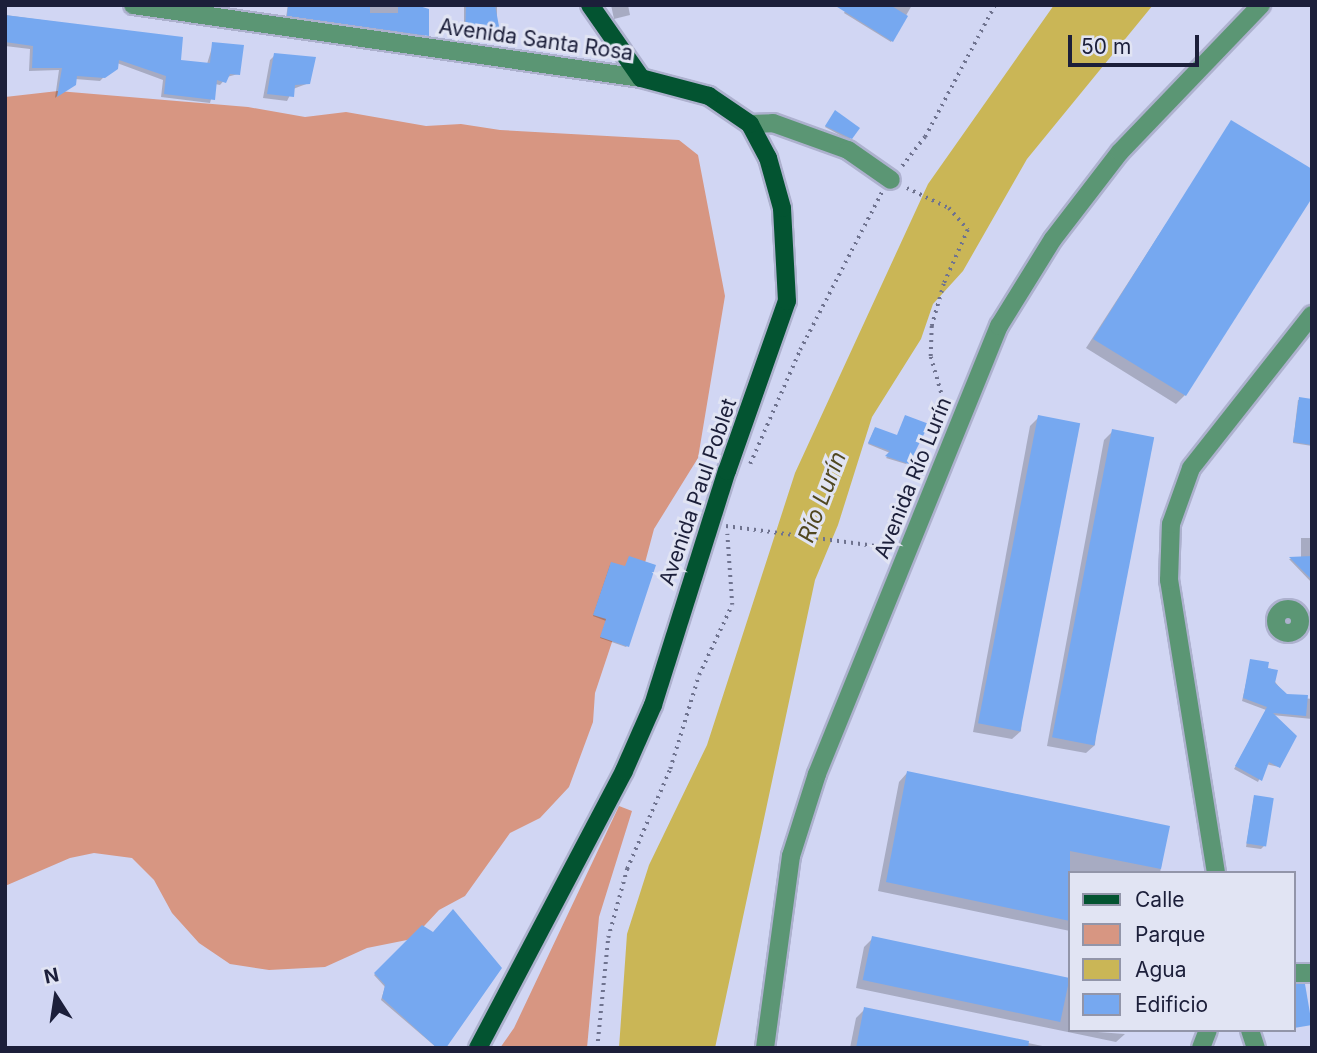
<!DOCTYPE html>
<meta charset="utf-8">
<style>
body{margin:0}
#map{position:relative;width:1317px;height:1053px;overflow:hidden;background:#d1d6f3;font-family:Inter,sans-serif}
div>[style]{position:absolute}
.green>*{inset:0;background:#d79682}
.water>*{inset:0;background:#cab656}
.shadow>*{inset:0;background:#0003;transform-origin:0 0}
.building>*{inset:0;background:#76a8f0;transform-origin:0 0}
.path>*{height:3.5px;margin-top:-1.75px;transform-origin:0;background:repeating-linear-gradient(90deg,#6f738f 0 2px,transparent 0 7px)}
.roads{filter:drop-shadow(2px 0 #adb1ce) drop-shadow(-2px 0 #adb1ce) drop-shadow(0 2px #adb1ce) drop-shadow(0 -2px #adb1ce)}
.minor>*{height:18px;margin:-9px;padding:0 9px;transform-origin:9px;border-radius:9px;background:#5b9674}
.minor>.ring{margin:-9px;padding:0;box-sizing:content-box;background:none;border:18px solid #5b9674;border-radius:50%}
.major>*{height:18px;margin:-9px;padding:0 9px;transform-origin:9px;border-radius:9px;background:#035431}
span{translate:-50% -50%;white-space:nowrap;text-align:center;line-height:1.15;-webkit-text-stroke:6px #e1e4f3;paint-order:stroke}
.street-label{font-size:21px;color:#1c1f3a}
.water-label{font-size:23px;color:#50471f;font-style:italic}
.frame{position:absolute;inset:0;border:7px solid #1c1f3a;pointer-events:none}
.legend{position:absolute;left:1068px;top:871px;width:228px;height:161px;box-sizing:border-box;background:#e1e4f3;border:2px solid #9295a9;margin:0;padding:9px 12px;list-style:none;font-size:21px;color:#1c1f3a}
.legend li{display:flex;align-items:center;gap:14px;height:35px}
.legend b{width:35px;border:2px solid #9295a9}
.north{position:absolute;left:21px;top:962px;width:70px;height:70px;-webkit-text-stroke:5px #e1e4f3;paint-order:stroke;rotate:348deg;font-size:19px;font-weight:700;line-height:28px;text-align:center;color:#1c1f3a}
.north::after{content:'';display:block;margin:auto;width:24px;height:32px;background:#1c1f3a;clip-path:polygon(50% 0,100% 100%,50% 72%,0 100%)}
.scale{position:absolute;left:1068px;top:35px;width:131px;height:32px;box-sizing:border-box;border:4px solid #1c1f3a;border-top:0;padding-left:9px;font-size:21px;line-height:24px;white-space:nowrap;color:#1c1f3a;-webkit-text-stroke:5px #e1e4f3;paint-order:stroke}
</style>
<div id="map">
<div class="green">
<i style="clip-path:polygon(58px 91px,248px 107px,305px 117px,346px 112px,426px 126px,461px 124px,500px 130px,679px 140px,698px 155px,725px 296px,698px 458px,654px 529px,638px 589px,623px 609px,595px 693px,593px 722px,569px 787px,540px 818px,510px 833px,465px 896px,439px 910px,412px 939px,367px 948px,325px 967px,269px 970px,230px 964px,199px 943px,172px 913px,154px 880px,132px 858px,94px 853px,70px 858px,5px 886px,5px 97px)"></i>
<i style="clip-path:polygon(619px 806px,632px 811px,599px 917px,587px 1048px,500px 1048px,514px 1028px)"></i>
</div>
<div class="water">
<i style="clip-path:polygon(1054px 5px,1153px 5px,1027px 159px,963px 271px,933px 304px,921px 339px,872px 417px,838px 525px,815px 580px,715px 1048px,619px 1048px,627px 934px,649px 865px,707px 745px,795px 473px,928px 184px)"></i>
</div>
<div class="shadow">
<i style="clip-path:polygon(418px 5px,425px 37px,286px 17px,288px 5px)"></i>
<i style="left:464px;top:5px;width:33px;height:31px"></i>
<i style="clip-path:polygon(611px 5px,628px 5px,630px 15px,614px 19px)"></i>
<i style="clip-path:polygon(746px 5px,773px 5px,772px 7px)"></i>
<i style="clip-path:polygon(848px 5px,912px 5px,891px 42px,844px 13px)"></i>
<i style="clip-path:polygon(5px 15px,181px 39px,179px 62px,207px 64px,213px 44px,238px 74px,227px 77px,220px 85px,215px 84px,210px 103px,161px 97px,163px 80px,117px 63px,100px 81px,75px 79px,55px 98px,59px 70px,29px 71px,30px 49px,5px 46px)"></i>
<i style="clip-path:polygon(275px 55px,309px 83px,293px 89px,287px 101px,263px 98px,270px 60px)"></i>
<i style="clip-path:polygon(834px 113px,851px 138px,849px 140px,825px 127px)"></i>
<i style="clip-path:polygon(1231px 123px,1185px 395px,1176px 404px,1086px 348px)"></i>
<i style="clip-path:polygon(1298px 400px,1312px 401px,1312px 446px,1293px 443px)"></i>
<i style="clip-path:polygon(1039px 417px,1021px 731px,1012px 739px,973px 732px,1030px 426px)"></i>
<i style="clip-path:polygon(874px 430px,907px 463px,906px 464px,886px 458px,890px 453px,868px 444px)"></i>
<i style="clip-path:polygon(1113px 431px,1095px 745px,1086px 753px,1047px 746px,1104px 440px)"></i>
<i style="clip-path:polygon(1301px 538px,1312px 538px,1312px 583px,1289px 559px,1301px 558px)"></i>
<i style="clip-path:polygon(610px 565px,627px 646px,626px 647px,600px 638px,606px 621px,593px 616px)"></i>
<i style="clip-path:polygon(1251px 661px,1266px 670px,1286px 696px,1312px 699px,1312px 719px,1272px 715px,1279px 767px,1266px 764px,1258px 782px,1234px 769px,1266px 710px,1242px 701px)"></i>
<i style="clip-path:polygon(907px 773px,1168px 827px,1160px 873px,1070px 873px,1070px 931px,878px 891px,899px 782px)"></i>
<i style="clip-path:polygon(1254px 797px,1265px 845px,1261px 849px,1246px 847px)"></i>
<i style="clip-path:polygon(422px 927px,437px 1048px,381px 1000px,385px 987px,374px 975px)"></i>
<i style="clip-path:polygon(873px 938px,1070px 979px,1070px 1030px,1125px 1034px,1116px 1042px,856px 988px,864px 947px)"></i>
<i style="clip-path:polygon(865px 1009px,1052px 1048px,850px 1048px,856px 1018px)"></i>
</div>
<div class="building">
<i style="clip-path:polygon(288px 5px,370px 5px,370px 13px,398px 13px,398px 5px,416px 5px,429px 9px,429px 36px,287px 16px)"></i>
<i style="clip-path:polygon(466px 5px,495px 5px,501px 37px,465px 35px)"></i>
<i style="clip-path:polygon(834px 5px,890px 5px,908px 16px,893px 42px)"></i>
<i style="clip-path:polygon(5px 15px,183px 37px,181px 60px,210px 63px,212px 42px,244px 45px,240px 75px,230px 74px,226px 83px,217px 80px,215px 100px,164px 94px,166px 76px,119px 60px,118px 69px,105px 78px,77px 76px,76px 85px,57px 97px,62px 68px,32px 68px,33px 46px,5px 42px)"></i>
<i style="clip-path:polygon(274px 53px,316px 57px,310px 84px,295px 85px,294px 97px,267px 94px)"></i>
<i style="clip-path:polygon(835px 110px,860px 128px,852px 139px,825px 126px)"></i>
<i style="clip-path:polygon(1231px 120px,1312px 169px,1312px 198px,1186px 396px,1093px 339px)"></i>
<i style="clip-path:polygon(1299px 397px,1312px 399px,1312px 445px,1293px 442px)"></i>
<i style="clip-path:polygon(905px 415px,929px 424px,909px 464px,885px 456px,890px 451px,868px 443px,875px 427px,897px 435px)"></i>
<i style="left:1038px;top:415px;width:43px;height:314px;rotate:11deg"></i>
<i style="left:1112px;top:429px;width:43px;height:314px;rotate:11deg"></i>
<i style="clip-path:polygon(629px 556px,656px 565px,629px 647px,600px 637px,606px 619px,593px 615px,611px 562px,625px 566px)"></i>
<i style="clip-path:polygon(1312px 556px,1312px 580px,1289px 557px)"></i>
<i style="clip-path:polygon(1250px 659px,1269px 662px,1268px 668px,1278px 670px,1275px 683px,1287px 694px,1308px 695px,1306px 716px,1273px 713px,1297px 736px,1280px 768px,1269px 762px,1262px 781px,1235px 766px,1267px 707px,1243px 698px)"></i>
<i style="clip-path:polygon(907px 771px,1170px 826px,1161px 869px,1070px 851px,1070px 921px,886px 882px)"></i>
<i style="left:1254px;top:795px;width:20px;height:49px;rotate:9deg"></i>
<i style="clip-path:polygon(453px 909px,502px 968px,446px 1048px,437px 1048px,382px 998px,385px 985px,374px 973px,422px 925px,433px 932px)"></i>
<i style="left:872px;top:936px;width:202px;height:45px;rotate:12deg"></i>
<i style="clip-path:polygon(1294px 984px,1305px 984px,1312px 1025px,1294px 1028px)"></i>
<i style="clip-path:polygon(864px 1007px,1029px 1041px,1028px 1048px,856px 1048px)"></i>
</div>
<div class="path">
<i style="left:902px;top:166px;width:37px;rotate:-52deg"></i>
<i style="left:925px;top:137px;width:149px;rotate:-62.1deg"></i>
<i style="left:907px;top:188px;width:47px;rotate:25.5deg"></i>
<i style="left:949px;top:208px;width:29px;rotate:49deg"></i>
<i style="left:968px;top:230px;width:59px;rotate:114deg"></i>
<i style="left:944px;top:284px;width:44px;rotate:105.9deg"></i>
<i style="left:932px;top:326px;width:31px;rotate:92deg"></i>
<i style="left:931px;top:357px;width:54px;rotate:73.9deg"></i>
<i style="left:750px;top:464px;width:124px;rotate:-66.3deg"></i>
<i style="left:800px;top:350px;width:178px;rotate:-62.6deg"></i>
<i style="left:726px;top:526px;width:166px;rotate:7.6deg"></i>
<i style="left:597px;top:1048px;width:111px;rotate:-84.3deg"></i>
<i style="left:608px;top:938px;width:72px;rotate:-74.6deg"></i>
<i style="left:627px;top:869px;width:109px;rotate:-66.7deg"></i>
<i style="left:670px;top:769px;width:98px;rotate:-72.9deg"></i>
<i style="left:699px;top:675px;width:77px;rotate:-64.8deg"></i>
<i style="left:732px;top:605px;width:71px;rotate:-94deg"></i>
</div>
<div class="roads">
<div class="minor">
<i style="left:133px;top:5px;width:513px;rotate:8.18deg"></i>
<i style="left:750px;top:124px;width:23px;rotate:-2deg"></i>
<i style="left:773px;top:123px;width:80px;rotate:19.8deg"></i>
<i style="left:848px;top:150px;width:52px;rotate:34.9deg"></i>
<i class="ring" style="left:1276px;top:609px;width:6px;height:6px"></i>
<i style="left:1216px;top:873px;width:297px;rotate:-99.1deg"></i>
<i style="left:1169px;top:580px;width:56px;rotate:-88deg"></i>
<i style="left:1171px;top:524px;width:59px;rotate:-70.3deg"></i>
<i style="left:1191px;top:468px;width:195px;rotate:-51.7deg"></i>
<i style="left:1294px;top:973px;width:18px"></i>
<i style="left:1250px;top:1030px;width:19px;rotate:72deg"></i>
<i style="left:765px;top:1048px;width:194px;rotate:-82.3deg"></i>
<i style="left:791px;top:856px;width:86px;rotate:-72.4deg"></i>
<i style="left:817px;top:774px;width:484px;rotate:-67.9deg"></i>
<i style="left:999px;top:326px;width:102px;rotate:-58.2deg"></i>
<i style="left:1053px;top:239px;width:110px;rotate:-52.4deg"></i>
<i style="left:1120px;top:152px;width:204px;rotate:-46.2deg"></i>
<i style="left:1201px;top:1048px;width:19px;rotate:-69deg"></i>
</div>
<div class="major">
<i style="left:478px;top:1048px;width:313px;rotate:-62.2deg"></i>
<i style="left:624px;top:771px;width:72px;rotate:-66.3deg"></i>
<i style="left:653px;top:705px;width:245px;rotate:-72.5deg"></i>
<i style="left:727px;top:471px;width:180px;rotate:-70.6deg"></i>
<i style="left:787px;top:301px;width:93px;rotate:-93.1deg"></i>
<i style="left:782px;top:208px;width:52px;rotate:-105.6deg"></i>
<i style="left:768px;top:158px;width:38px;rotate:-118deg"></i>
<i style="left:750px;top:124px;width:50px;rotate:-145.7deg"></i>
<i style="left:709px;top:96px;width:70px;rotate:-165.2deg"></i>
<i style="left:641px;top:78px;width:89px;rotate:-124.9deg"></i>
</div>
</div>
<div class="street-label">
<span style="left:536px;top:40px;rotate:8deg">Avenida Santa Rosa</span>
<span style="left:913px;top:478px;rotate:-68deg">Avenida Río Lurín</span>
<span style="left:698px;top:492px;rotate:-71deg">Avenida Paul Poblet</span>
</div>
<div class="water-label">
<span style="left:822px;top:497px;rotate:-69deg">Río Lurín</span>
</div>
<div class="frame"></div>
<ul class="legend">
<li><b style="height:9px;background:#035431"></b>Calle</li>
<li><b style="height:19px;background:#d79682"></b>Parque</li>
<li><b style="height:19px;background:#cab656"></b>Agua</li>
<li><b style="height:19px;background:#76a8f0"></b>Edificio</li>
</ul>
<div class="north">N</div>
<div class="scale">50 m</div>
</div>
